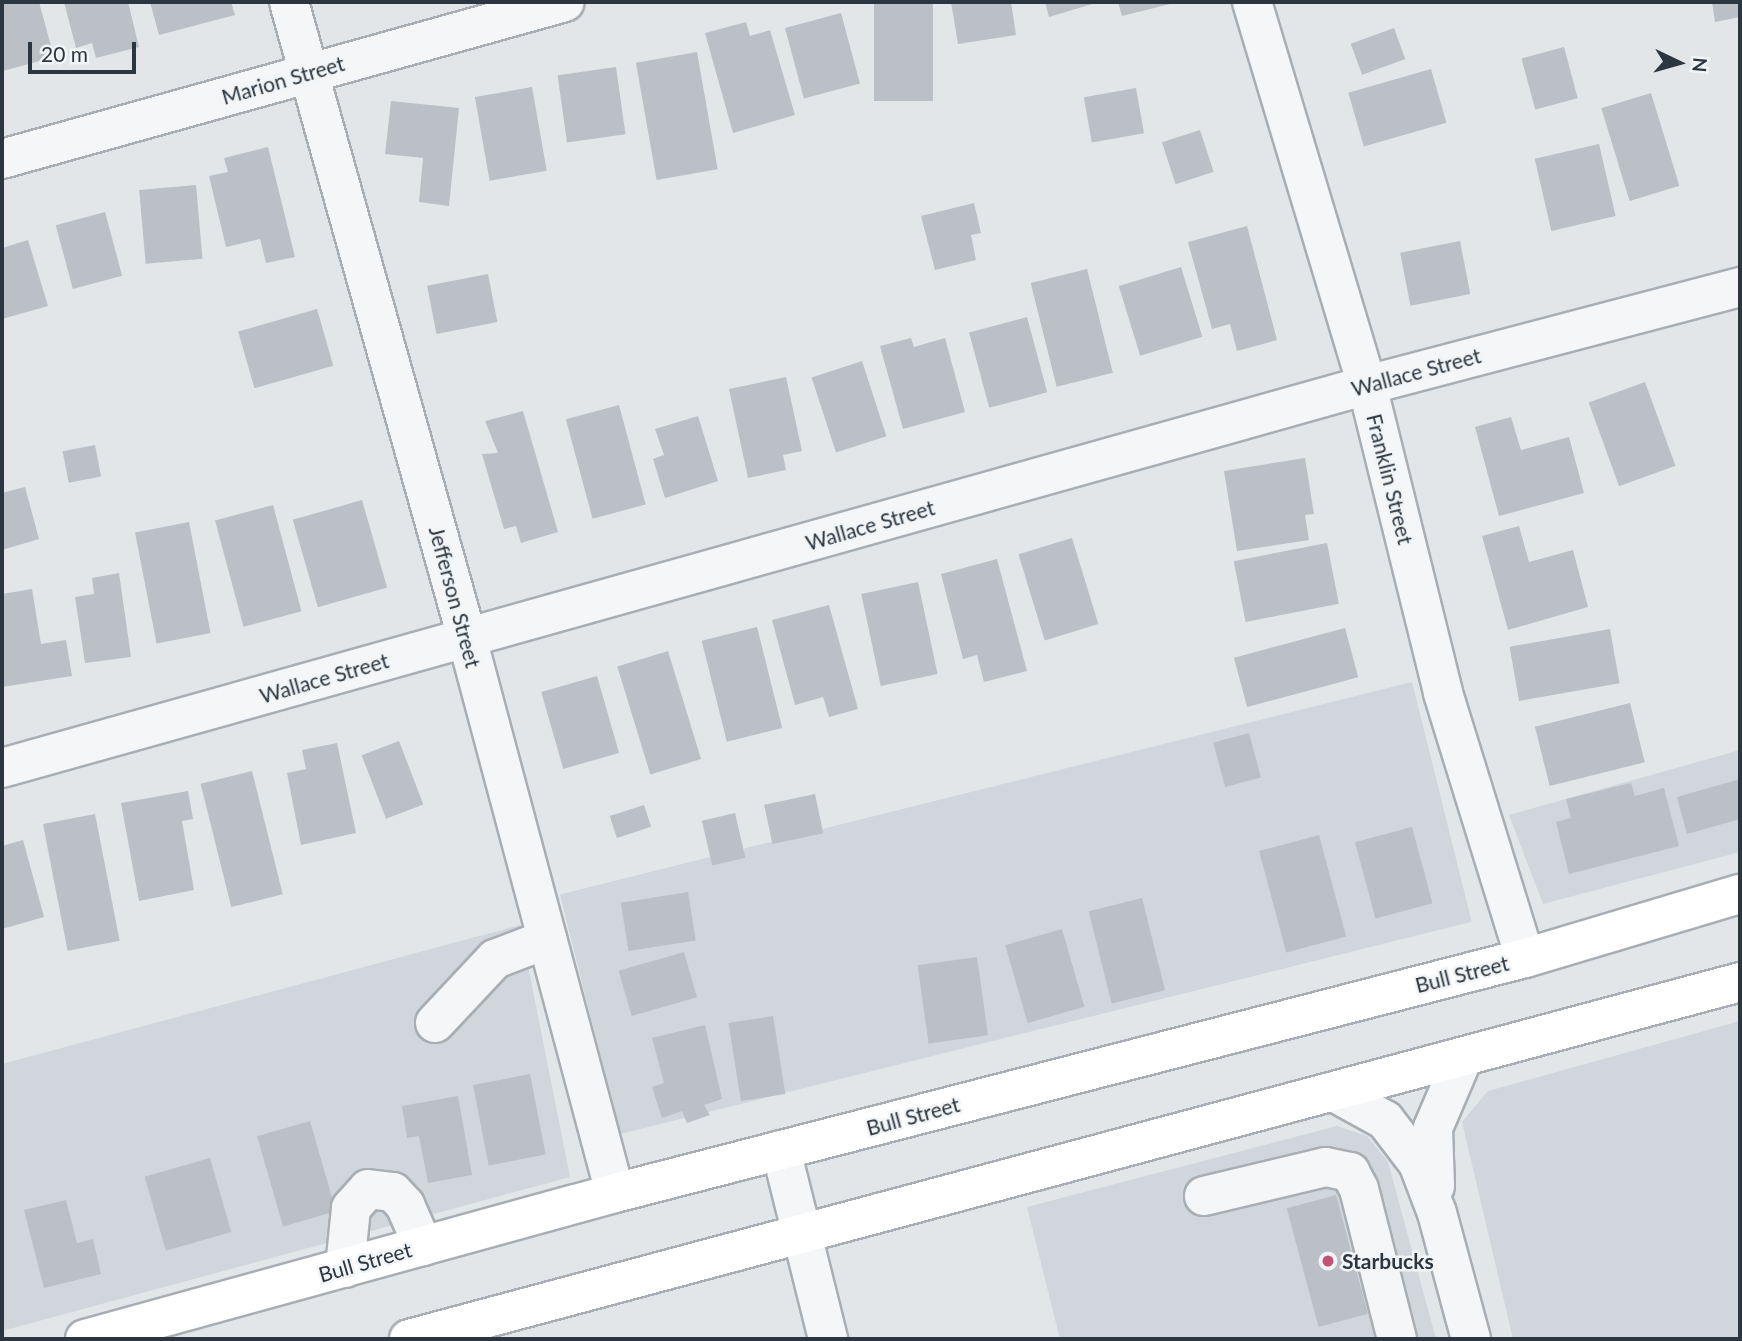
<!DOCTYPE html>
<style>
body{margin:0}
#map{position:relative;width:1742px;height:1341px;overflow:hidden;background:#e2e6e9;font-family:Lato,sans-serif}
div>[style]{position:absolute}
.built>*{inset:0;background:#d0d6db;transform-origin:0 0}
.building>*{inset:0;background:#bac0c6;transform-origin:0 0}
.roads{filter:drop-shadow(2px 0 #a8aeb3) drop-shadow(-2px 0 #a8aeb3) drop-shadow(0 2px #a8aeb3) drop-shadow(0 -2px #a8aeb3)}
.minor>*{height:38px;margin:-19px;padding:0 19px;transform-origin:19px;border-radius:19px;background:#f5f6f8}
.highway>*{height:38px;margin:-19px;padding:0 19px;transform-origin:19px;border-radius:19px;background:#fff}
.dots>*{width:19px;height:19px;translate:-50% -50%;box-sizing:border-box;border:4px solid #f2f5f7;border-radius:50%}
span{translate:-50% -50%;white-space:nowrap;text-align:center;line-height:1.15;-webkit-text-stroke:5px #f2f5f7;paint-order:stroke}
.street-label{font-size:21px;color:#2c3640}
.poi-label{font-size:21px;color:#2c3640;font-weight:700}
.left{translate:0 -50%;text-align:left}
.frame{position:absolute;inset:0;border:4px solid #2c3640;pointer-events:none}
.north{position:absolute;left:1644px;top:28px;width:70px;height:70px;-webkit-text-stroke:5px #f2f5f7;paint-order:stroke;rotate:95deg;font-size:19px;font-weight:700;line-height:28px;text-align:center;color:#2c3640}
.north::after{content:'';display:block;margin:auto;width:24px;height:32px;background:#2c3640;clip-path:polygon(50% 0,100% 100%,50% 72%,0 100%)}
.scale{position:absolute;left:28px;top:42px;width:108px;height:32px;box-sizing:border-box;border:4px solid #2c3640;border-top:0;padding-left:9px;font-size:21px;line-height:24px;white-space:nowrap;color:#2c3640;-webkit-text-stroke:5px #f2f5f7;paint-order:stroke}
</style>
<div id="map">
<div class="built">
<i style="left:1412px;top:682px;width:247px;height:878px;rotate:76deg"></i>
<i style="clip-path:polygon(1740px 750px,1740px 852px,1543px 904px,1509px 815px)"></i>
<i style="clip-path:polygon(520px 925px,570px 1177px,2px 1331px,2px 1064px)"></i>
<i style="clip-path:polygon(1740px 1021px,1740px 1339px,1513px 1339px,1462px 1122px,1488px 1091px)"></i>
<i style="clip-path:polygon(1337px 1126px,1367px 1136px,1388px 1162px,1436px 1339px,1060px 1339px,1027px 1207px)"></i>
</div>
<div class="building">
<i style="clip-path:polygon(2px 2px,39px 2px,54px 57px,3px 71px)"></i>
<i style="clip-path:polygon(64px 2px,128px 2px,139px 47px,96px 58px,92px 43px,76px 48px)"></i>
<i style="clip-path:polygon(150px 2px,231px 2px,235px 15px,159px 35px)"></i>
<i style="left:874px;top:2px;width:59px;height:99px"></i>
<i style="clip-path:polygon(951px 2px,1011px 2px,1016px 35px,958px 44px)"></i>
<i style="clip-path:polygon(1045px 2px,1099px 2px,1049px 17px)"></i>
<i style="clip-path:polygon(1118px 2px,1174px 2px,1174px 3px,1122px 16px)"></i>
<i style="clip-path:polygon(1712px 2px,1740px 2px,1740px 17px,1715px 22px)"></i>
<i style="left:841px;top:13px;width:73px;height:58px;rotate:75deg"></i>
<i style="clip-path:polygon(746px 22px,750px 36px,770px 30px,795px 115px,733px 133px,705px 33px)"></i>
<i style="left:1394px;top:28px;width:33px;height:46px;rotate:70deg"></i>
<i style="left:1564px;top:47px;width:53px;height:44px;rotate:75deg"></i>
<i style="left:697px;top:52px;width:119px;height:62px;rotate:80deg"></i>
<i style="left:616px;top:67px;width:68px;height:59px;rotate:82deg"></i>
<i style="left:1431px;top:69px;width:56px;height:86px;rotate:74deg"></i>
<i style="left:532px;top:87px;width:85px;height:58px;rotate:80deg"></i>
<i style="left:1136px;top:88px;width:46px;height:53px;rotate:80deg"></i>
<i style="left:1651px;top:93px;width:97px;height:52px;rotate:73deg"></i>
<i style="clip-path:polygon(391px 101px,459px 108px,449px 206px,419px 202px,423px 158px,385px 154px)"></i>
<i style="left:1200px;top:130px;width:44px;height:40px;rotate:72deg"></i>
<i style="left:1599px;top:144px;width:74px;height:66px;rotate:77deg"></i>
<i style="clip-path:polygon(268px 147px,295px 257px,266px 263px,260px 239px,226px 247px,209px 176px,228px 172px,224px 158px)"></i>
<i style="left:196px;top:185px;width:74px;height:57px;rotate:85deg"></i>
<i style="clip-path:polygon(974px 203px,981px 233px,971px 235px,976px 260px,935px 270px,921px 216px)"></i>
<i style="left:105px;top:212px;width:66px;height:51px;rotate:75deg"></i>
<i style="clip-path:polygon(1247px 226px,1277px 340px,1237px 351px,1230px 324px,1212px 329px,1188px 242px)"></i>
<i style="clip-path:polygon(28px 240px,48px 306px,2px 319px,2px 248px)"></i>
<i style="left:1460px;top:241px;width:54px;height:61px;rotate:79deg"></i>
<i style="left:1181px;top:267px;width:73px;height:65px;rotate:73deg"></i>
<i style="left:1087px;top:269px;width:107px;height:58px;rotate:76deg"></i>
<i style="left:488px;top:274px;width:49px;height:62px;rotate:79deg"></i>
<i style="left:317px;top:309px;width:59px;height:82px;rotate:74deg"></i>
<i style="left:1027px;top:317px;width:78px;height:60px;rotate:75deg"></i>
<i style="clip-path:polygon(911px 338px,914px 347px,945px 338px,965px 412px,903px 429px,880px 346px)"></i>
<i style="left:862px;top:361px;width:79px;height:53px;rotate:72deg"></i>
<i style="clip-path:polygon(786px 377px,802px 451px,783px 455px,786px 470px,748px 478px,729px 389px)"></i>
<i style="left:1645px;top:382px;width:89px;height:60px;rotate:70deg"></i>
<i style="left:619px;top:405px;width:103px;height:55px;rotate:75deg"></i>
<i style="clip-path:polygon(523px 411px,558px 532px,521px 543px,516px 526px,504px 529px,482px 454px,498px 453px,485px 421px)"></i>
<i style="clip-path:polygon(698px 416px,718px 481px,665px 498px,653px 459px,664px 455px,655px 429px)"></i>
<i style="clip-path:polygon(1511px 417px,1521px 450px,1569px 437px,1584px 493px,1499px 516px,1475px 427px)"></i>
<i style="left:95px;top:445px;width:32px;height:33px;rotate:79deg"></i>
<i style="clip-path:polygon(1305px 458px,1314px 514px,1305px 515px,1309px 540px,1237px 551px,1224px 471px)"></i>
<i style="clip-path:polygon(25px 487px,39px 539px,2px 550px,2px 493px)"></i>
<i style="left:362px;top:500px;width:91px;height:72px;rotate:74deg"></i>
<i style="left:273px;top:505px;width:110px;height:60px;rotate:75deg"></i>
<i style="left:189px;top:522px;width:113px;height:55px;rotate:79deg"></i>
<i style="clip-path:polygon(1519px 526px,1529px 562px,1573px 550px,1588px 607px,1508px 630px,1482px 536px)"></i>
<i style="left:1072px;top:538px;width:90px;height:56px;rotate:73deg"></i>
<i style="left:1327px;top:543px;width:62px;height:95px;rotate:79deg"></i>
<i style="clip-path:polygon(997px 559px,1027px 671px,984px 682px,977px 655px,963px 659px,941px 574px)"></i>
<i style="clip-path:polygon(119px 573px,131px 657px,85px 663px,75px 597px,94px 594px,92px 578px)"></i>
<i style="left:918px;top:582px;width:94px;height:58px;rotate:78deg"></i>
<i style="clip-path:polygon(32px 589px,41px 644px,66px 640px,72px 676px,2px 687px,2px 594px)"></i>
<i style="clip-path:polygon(829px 605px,858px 709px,829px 717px,823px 697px,795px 705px,772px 620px)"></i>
<i style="left:757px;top:627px;width:104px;height:57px;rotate:76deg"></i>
<i style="left:1345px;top:628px;width:51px;height:115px;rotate:75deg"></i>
<i style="left:1610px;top:629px;width:55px;height:102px;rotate:80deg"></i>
<i style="left:668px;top:651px;width:113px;height:53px;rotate:73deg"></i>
<i style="left:597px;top:676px;width:80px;height:58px;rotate:74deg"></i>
<i style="left:1630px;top:703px;width:61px;height:98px;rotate:76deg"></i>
<i style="left:1249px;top:733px;width:46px;height:37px;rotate:75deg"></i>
<i style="left:399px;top:741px;width:68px;height:40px;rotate:69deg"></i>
<i style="clip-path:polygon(337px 743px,356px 833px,301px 845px,287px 773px,306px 769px,302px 750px)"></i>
<i style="left:252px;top:771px;width:127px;height:53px;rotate:76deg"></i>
<i style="clip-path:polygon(1740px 779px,1740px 819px,1687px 834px,1677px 797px)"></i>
<i style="clip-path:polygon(1631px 783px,1635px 796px,1664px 788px,1679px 846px,1569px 874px,1556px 822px,1571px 818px,1566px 799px)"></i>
<i style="clip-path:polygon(188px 791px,193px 819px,182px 821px,194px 890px,139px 901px,121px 803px)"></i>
<i style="left:815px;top:794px;width:40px;height:52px;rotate:78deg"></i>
<i style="left:644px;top:805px;width:23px;height:36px;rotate:72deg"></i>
<i style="left:735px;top:813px;width:46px;height:34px;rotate:77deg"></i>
<i style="left:95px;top:814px;width:129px;height:53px;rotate:79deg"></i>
<i style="left:1412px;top:827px;width:79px;height:59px;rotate:75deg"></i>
<i style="left:1319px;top:835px;width:105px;height:62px;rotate:75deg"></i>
<i style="clip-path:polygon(23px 840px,44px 917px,2px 929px,2px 846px)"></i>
<i style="left:688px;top:892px;width:49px;height:68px;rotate:81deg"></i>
<i style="left:1142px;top:898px;width:95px;height:55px;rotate:76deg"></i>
<i style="left:1062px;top:929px;width:81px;height:59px;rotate:74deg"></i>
<i style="left:684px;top:952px;width:47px;height:68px;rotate:74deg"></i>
<i style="left:977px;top:957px;width:79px;height:60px;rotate:82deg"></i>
<i style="left:773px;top:1016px;width:79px;height:45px;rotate:81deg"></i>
<i style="clip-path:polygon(705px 1025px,722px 1099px,704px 1105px,710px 1115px,687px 1123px,682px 1111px,662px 1118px,652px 1087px,664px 1083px,652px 1038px)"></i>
<i style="left:530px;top:1074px;width:82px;height:58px;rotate:79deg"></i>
<i style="clip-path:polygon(458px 1096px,472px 1175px,428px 1183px,419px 1136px,407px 1138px,402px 1106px)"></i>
<i style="left:310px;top:1121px;width:94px;height:55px;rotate:74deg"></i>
<i style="left:210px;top:1158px;width:77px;height:68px;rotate:74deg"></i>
<i style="left:1336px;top:1195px;width:123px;height:51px;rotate:75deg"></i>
<i style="clip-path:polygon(66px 1200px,77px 1243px,93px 1239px,101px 1274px,44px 1288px,24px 1210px)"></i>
</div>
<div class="roads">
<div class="minor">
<i style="left:289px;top:2px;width:660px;rotate:74.36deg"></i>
<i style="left:467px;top:638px;width:574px;rotate:75.07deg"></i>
<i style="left:1252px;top:2px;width:400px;rotate:73.3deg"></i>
<i style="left:1367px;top:385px;width:317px;rotate:76.1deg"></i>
<i style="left:1443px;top:693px;width:277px;rotate:72.8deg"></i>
<i style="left:2px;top:159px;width:584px;rotate:-15.58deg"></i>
<i style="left:2px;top:768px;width:1418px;rotate:-15.67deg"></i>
<i style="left:1367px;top:385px;width:386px;rotate:-14.7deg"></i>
<i style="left:435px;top:1023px;width:88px;rotate:-46.8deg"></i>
<i style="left:495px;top:959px;width:56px;rotate:-21deg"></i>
<i style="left:1336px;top:1093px;width:56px;rotate:28.9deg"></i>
<i style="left:1385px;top:1120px;width:54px;rotate:52.5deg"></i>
<i style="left:1418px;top:1163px;width:53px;rotate:69.2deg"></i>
<i style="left:1437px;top:1213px;width:131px;rotate:74.9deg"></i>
<i style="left:781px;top:1150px;width:195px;rotate:76deg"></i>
<i style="left:1435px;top:1186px;width:58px;rotate:-92deg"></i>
<i style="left:1433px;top:1128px;width:74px;rotate:-66.9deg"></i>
<i style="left:1204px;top:1196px;width:125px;rotate:-13.4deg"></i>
<i style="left:1326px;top:1167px;width:25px;rotate:12deg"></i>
<i style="left:1350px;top:1172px;width:19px;rotate:62deg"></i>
<i style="left:1359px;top:1189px;width:155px;rotate:75.8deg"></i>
<i style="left:345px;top:1268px;width:60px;rotate:-84.3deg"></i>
<i style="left:351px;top:1208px;width:25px;rotate:-48deg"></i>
<i style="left:368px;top:1189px;width:25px;rotate:7deg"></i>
<i style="left:393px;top:1192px;width:18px;rotate:47deg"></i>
<i style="left:405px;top:1205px;width:45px;rotate:66.3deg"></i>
</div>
<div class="highway">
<i style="left:85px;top:1339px;width:550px;rotate:-15.4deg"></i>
<i style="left:615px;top:1193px;width:940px;rotate:-14.48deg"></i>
<i style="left:1525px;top:958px;width:224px;rotate:-16.6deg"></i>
<i style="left:409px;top:1339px;width:1378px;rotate:-15.01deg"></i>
</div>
</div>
<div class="dots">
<i style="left:1328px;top:1261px;background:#c45275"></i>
</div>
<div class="street-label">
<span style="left:283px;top:80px;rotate:-16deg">Marion Street</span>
<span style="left:1416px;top:372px;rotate:-15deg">Wallace Street</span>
<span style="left:1390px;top:479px;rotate:76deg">Franklin Street</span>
<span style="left:870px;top:525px;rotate:-16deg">Wallace Street</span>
<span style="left:455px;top:597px;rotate:75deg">Jefferson Street</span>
<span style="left:324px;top:678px;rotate:-16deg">Wallace Street</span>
<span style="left:1462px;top:974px;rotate:-14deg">Bull Street</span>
<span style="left:913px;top:1116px;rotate:-15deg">Bull Street</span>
<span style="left:365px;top:1262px;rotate:-16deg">Bull Street</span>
</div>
<div class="poi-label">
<span class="left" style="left:1342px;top:1261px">Starbucks</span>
</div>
<div class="frame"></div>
<div class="north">N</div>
<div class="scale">20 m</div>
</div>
